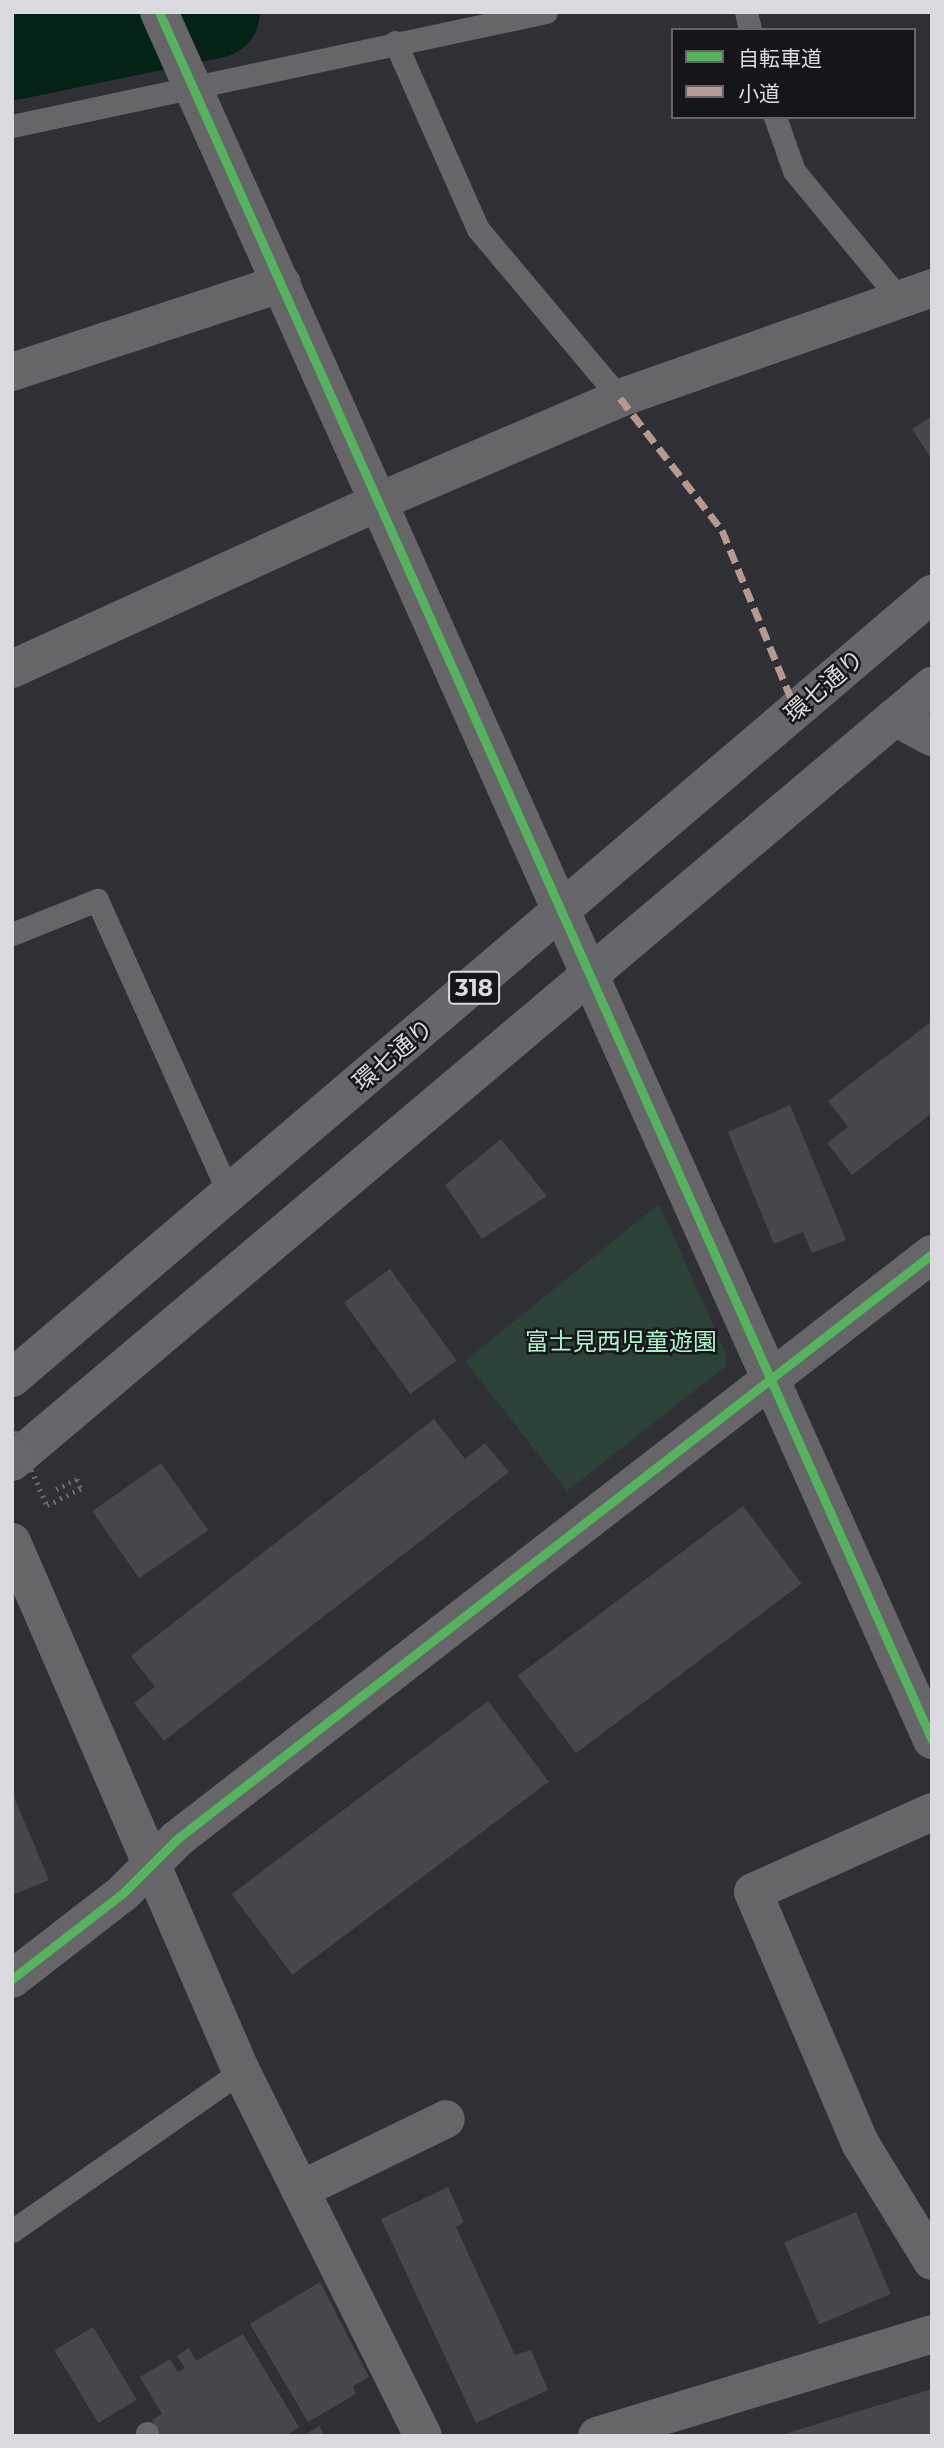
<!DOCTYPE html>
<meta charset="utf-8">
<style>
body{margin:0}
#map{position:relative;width:944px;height:2448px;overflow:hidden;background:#2f3035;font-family:Montserrat,"Noto Sans JP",sans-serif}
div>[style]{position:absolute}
.green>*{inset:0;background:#2c4137}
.river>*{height:91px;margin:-45.5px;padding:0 45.5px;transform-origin:45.5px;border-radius:45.5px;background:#042215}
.building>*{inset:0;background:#46474b;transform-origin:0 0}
.path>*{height:4.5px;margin-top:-2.25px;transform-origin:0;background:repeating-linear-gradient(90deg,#69696b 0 2px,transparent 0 7px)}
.service>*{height:23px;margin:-11.5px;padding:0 11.5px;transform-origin:11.5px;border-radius:11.5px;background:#666668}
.minor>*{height:38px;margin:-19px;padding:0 19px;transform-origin:19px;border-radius:19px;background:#666668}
.primary>*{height:38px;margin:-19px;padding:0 19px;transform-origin:19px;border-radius:19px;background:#66676b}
.path-bridge>*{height:4.5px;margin-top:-2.25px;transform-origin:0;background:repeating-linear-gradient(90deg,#69696b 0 2px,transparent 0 7px)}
.quiet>*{height:7px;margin-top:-3.5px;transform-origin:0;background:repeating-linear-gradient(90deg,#b69a8f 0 14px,transparent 0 21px)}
.cycleway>*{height:9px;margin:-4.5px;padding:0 4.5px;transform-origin:4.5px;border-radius:4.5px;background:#56b35d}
span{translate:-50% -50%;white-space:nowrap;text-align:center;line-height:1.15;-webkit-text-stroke:5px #16161a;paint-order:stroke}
.shield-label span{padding:2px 5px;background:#16161a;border:2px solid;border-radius:5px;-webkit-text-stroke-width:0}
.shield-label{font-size:23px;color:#dadae0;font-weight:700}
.street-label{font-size:24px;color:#dadae0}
.park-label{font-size:24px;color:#aaf4cc}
.frame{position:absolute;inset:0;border:14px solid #dadae0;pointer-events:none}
.legend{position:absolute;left:671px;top:28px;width:245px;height:91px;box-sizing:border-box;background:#16161a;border:2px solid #646469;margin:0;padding:9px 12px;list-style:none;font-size:21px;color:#dadae0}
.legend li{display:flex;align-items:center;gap:14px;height:35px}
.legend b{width:35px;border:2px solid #646469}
</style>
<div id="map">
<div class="green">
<i style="clip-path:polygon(659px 1204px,726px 1354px,726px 1366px,567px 1491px,465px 1361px)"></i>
</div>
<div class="river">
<i style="left:12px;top:54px;width:206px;rotate:-11.7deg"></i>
</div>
<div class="building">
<i style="clip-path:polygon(932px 416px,932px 460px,912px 429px)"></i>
<i style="clip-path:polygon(932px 1021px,932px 1113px,852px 1175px,827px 1143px,848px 1127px,828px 1101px)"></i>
<i style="clip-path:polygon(790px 1105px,846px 1240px,812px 1253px,803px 1232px,774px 1244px,728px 1132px)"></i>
<i style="clip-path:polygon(501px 1139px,547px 1196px,482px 1239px,445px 1185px)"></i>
<i style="left:390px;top:1269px;width:113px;height:57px;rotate:54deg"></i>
<i style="clip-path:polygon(434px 1419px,465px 1459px,485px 1443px,509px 1472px,164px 1741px,134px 1703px,155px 1687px,131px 1656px)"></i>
<i style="left:161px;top:1463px;width:82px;height:84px;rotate:55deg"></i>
<i style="left:743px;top:1506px;width:97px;height:282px;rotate:53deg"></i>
<i style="left:488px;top:1701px;width:101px;height:321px;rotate:53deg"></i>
<i style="clip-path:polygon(12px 1792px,49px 1880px,12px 1895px)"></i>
<i style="clip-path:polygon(448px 2187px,464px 2222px,456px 2227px,515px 2355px,531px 2350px,548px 2390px,476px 2423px,381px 2219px)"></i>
<i style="left:856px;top:2212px;width:89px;height:78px;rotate:67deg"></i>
<i style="clip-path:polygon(320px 2282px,369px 2377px,353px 2386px,356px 2394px,308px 2422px,250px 2324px)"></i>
<i style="left:93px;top:2327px;width:85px;height:45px;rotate:59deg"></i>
<i style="clip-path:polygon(243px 2334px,299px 2427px,286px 2436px,162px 2436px,152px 2420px,162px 2414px,140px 2377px,170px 2359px,178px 2372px,185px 2368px,177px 2356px,189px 2348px,196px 2361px)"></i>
<i style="clip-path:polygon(932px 2389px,932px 2436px,781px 2436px,781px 2435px)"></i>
<i style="clip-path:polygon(319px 2426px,325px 2436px,303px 2436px)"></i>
</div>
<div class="path">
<i style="left:56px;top:1489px;width:23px;rotate:-25deg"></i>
<i style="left:77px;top:1479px;width:11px;rotate:68deg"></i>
<i style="left:81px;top:1489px;width:28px;rotate:154deg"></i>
</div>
<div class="service">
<i style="left:746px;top:12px;width:18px;rotate:77deg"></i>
<i style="left:395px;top:42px;width:205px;rotate:66.1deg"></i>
<i style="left:478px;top:229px;width:221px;rotate:50deg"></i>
<i style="left:775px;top:117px;width:57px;rotate:70.6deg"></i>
<i style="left:794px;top:171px;width:170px;rotate:50.5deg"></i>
<i style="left:12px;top:126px;width:546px;rotate:-12.05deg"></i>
<i style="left:12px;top:934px;width:92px;rotate:-21.8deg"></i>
<i style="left:97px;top:900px;width:322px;rotate:65.8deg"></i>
<i style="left:12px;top:2231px;width:279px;rotate:-34.9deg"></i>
<i style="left:147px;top:2433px;width:3px;rotate:72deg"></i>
</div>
<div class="minor">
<i style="left:159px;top:12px;width:1893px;rotate:65.9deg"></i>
<i style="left:12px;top:372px;width:284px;rotate:-18.2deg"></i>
<i style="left:12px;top:669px;width:405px;rotate:-24.5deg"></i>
<i style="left:380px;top:501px;width:261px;rotate:-23.2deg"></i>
<i style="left:620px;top:398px;width:331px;rotate:-19.4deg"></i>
<i style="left:895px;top:717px;width:42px;rotate:28.4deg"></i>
<i style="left:12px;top:1542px;width:576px;rotate:66.59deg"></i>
<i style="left:241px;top:2071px;width:408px;rotate:63.5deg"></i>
<i style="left:932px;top:1812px;width:196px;rotate:155.9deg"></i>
<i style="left:753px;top:1892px;width:273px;rotate:66.9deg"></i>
<i style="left:860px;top:2143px;width:138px;rotate:58.6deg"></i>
<i style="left:12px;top:1979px;width:140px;rotate:-37.8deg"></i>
<i style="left:123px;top:1893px;width:76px;rotate:-45deg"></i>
<i style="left:177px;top:1839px;width:955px;rotate:-37.77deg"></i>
<i style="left:300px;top:2190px;width:162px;rotate:-25.9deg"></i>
<i style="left:597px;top:2436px;width:350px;rotate:-16.9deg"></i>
</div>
<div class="primary">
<i style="left:12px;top:1378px;width:1209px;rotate:-40.44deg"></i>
<i style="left:12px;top:1462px;width:1204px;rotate:-40.15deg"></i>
</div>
<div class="path-bridge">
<i style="left:12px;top:1425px;width:87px;rotate:66.4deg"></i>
<i style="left:47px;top:1505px;width:10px;rotate:-24deg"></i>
</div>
<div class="quiet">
<i style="left:620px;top:398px;width:167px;rotate:52.3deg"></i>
<i style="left:722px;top:530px;width:195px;rotate:67.7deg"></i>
</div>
<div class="cycleway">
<i style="left:159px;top:12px;width:1893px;rotate:65.9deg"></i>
<i style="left:12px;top:1979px;width:140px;rotate:-37.8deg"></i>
<i style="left:123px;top:1893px;width:76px;rotate:-45deg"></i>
<i style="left:177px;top:1839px;width:955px;rotate:-37.77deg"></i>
</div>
<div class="shield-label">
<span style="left:474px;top:988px">318</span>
</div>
<div class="street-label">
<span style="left:824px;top:686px;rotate:-41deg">環七通り</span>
<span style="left:393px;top:1055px;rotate:-40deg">環七通り</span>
</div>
<div class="park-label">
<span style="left:621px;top:1342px">富士見西児童遊園</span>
</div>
<div class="frame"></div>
<ul class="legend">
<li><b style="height:9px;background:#56b35d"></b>自転車道</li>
<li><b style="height:9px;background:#b69a8f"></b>小道</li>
</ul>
</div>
